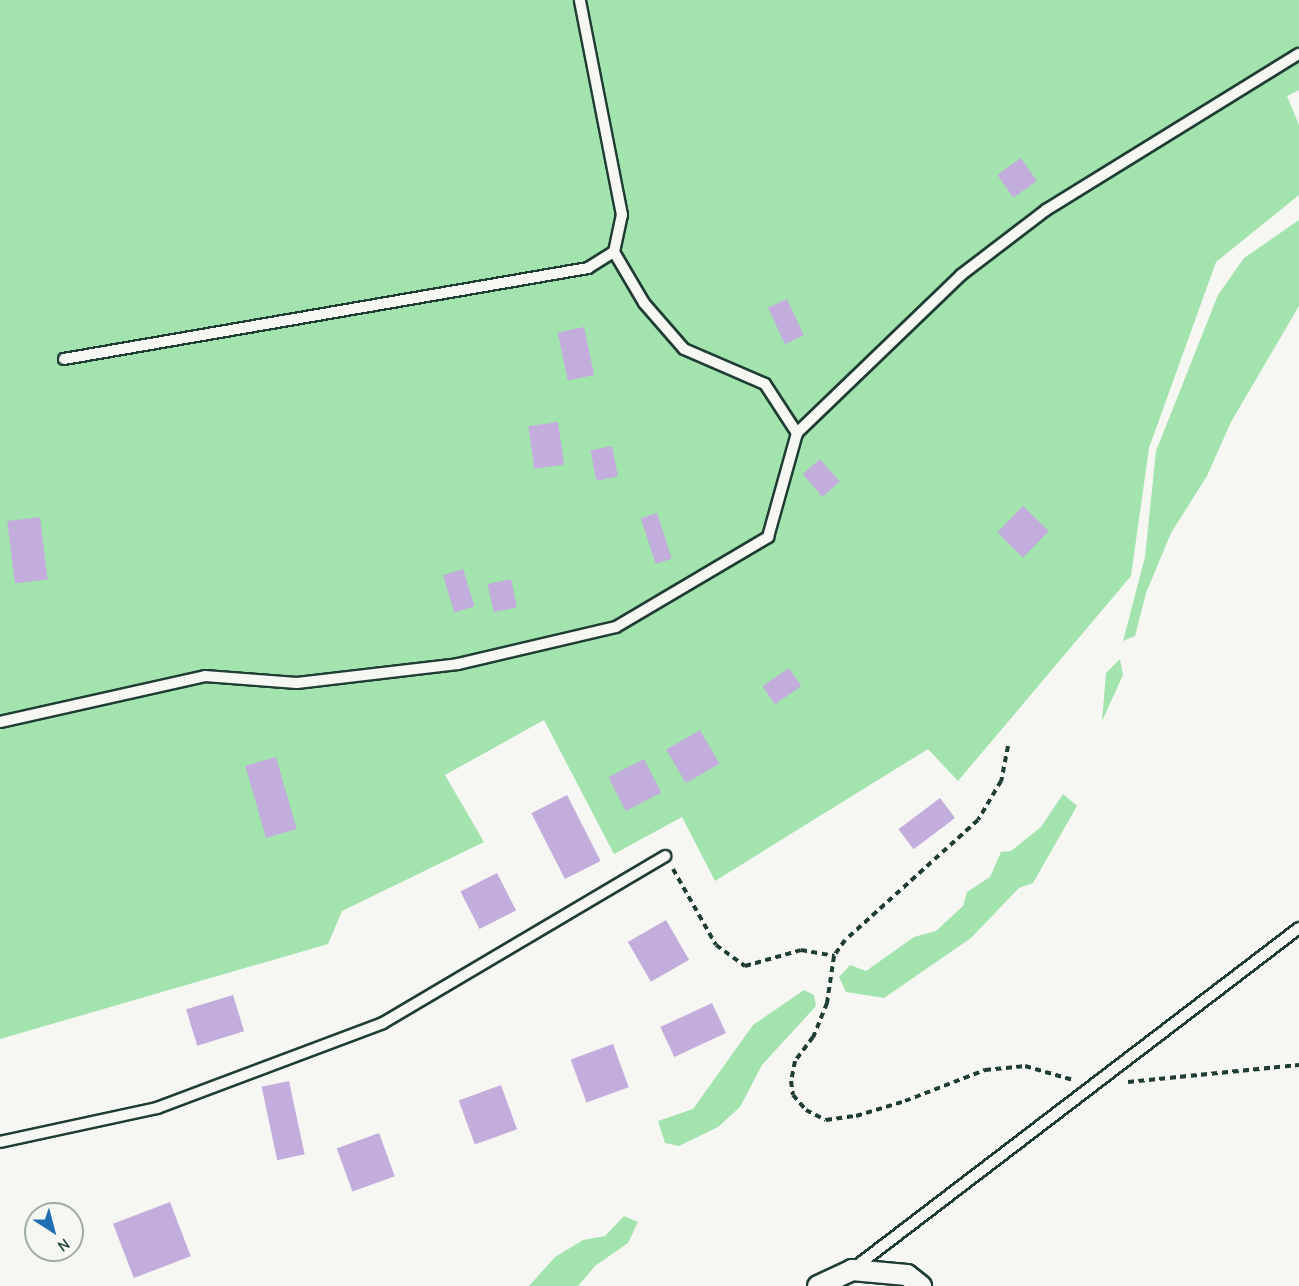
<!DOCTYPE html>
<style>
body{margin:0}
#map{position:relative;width:1299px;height:1286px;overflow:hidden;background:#f6f6f2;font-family:"Comic Neue",sans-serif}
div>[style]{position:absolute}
.green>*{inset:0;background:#a3e4ae}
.building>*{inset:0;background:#c3addc;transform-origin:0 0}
.path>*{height:4px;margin-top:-2px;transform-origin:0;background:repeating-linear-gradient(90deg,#1f3d34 0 6px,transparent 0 10.5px)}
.roads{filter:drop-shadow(2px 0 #1f3d34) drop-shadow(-2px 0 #1f3d34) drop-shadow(0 2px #1f3d34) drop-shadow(0 -2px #1f3d34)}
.lane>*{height:10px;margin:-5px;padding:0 5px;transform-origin:5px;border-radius:5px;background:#f6f6f2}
.street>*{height:20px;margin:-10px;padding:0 10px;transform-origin:10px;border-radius:10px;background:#f6f6f2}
span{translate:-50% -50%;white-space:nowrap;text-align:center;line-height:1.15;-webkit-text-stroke:4.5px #f6f6f2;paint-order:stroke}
.north{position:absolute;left:24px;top:1202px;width:60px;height:60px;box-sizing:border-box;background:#f6f6f2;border:2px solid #a0aca6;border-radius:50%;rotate:144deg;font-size:16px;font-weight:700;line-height:24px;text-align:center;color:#1f3d34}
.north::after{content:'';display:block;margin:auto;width:21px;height:27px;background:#1f6fb2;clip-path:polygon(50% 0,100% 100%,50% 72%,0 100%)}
</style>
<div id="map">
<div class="green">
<i style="clip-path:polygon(0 0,1299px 0,1299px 90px,1287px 96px,1299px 125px,1299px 195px,1216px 262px,1149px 448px,1131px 576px,958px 781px,928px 749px,715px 881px,682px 817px,614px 854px,544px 720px,445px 775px,484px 842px,342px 911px,328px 944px,0 1039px)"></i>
<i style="clip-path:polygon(1299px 220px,1299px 306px,1231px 422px,1207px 476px,1171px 533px,1146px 593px,1135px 636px,1123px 641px,1145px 557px,1156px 451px,1218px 295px,1244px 258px)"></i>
<i style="clip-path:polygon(1120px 659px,1123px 675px,1102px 721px,1106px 673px)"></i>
<i style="clip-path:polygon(1063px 794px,1077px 806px,1033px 883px,1019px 888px,971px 938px,884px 998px,846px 992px,839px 977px,850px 965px,866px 971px,914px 937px,936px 931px,963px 906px,967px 892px,990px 877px,1001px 852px,1011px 851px,1041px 827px)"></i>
<i style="clip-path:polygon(804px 990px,814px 995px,816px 1006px,762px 1065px,740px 1107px,718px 1127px,679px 1146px,665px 1143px,658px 1121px,693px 1109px,753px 1025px)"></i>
<i style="clip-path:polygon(624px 1216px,638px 1222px,628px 1243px,595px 1266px,578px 1286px,529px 1286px,555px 1257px,583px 1240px,605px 1236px)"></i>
</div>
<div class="building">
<i style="left:1021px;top:158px;width:28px;height:29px;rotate:55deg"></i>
<i style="left:787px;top:299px;width:40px;height:21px;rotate:65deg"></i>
<i style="left:584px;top:327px;width:49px;height:27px;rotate:78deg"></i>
<i style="left:558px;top:422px;width:43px;height:30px;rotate:82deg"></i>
<i style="left:612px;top:446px;width:31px;height:22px;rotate:79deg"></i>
<i style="left:820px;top:459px;width:30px;height:23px;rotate:49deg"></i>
<i style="left:1023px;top:506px;width:36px;height:37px;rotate:44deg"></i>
<i style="left:657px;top:513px;width:48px;height:17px;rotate:72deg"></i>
<i style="left:40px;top:517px;width:63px;height:33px;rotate:83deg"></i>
<i style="left:463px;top:569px;width:39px;height:21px;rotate:73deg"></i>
<i style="left:511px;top:579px;width:29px;height:24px;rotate:78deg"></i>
<i style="left:789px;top:668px;width:22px;height:32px;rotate:56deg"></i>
<i style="left:700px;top:730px;width:39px;height:39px;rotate:60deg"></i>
<i style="left:276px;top:757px;width:75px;height:32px;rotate:74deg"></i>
<i style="left:644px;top:759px;width:38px;height:40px;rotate:63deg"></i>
<i style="left:567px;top:795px;width:74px;height:40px;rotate:63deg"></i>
<i style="left:940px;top:798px;width:25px;height:52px;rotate:53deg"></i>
<i style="left:497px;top:873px;width:42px;height:41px;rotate:63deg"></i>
<i style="left:666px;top:920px;width:46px;height:44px;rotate:60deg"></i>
<i style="left:233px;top:995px;width:38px;height:49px;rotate:73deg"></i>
<i style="left:712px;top:1003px;width:33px;height:57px;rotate:65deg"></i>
<i style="left:613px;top:1044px;width:46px;height:45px;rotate:70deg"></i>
<i style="left:289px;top:1081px;width:75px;height:28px;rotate:78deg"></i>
<i style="left:501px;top:1085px;width:47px;height:45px;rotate:70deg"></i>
<i style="left:379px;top:1133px;width:46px;height:45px;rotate:70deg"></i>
<i style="left:170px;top:1202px;width:58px;height:61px;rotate:69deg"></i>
</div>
<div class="path">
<i style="left:1008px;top:746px;width:36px;rotate:101deg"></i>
<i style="left:1001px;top:781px;width:45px;rotate:120.5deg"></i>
<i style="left:978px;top:820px;width:179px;rotate:137.9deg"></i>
<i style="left:845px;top:940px;width:19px;rotate:125deg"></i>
<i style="left:834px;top:956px;width:48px;rotate:98.5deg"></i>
<i style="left:827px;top:1003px;width:37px;rotate:112deg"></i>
<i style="left:813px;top:1037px;width:30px;rotate:127deg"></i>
<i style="left:795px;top:1061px;width:20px;rotate:101deg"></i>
<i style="left:791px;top:1081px;width:14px;rotate:82deg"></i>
<i style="left:793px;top:1095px;width:20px;rotate:49deg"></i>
<i style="left:806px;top:1110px;width:22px;rotate:27deg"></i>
<i style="left:826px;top:1120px;width:30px;rotate:-8deg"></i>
<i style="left:856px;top:1116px;width:51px;rotate:-17deg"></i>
<i style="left:905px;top:1101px;width:86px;rotate:-21.2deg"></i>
<i style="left:985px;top:1070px;width:40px;rotate:-5.7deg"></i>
<i style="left:1025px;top:1066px;width:50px;rotate:16.3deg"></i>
<i style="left:673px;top:869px;width:87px;rotate:60.5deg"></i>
<i style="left:716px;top:945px;width:36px;rotate:36deg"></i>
<i style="left:745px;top:966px;width:58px;rotate:-15.9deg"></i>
<i style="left:801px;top:950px;width:34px;rotate:10deg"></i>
<i style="left:1128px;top:1082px;width:172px;rotate:-5.7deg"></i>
</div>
<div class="roads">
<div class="lane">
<i style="left:614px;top:252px;width:59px;rotate:59.5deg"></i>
<i style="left:644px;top:303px;width:61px;rotate:49deg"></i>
<i style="left:684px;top:349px;width:88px;rotate:23.4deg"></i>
<i style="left:765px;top:384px;width:59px;rotate:56.9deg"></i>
<i style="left:64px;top:359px;width:532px;rotate:-9.85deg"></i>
<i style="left:588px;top:268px;width:31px;rotate:-32deg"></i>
<i style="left:614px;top:252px;width:38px;rotate:-78deg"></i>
<i style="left:622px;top:215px;width:219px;rotate:-101.1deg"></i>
<i style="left:0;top:722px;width:210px;rotate:-12.6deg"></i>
<i style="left:205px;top:676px;width:92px;rotate:4.4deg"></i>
<i style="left:297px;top:683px;width:162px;rotate:-6.7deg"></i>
<i style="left:458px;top:664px;width:162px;rotate:-13.2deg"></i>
<i style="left:616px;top:627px;width:177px;rotate:-30.6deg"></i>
<i style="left:768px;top:537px;width:108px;rotate:-74.4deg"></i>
<i style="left:797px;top:433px;width:228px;rotate:-43.9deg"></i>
<i style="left:961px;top:275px;width:107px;rotate:-37.4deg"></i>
<i style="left:1046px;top:210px;width:297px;rotate:-31.7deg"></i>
<i style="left:0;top:1142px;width:161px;rotate:-12.2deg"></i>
<i style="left:157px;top:1108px;width:241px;rotate:-20.6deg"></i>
<i style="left:383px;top:1023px;width:328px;rotate:-30.6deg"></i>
<i style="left:854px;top:1268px;width:560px;rotate:-37.38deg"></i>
</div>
<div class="street">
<i style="left:818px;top:1286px;width:38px;rotate:-25deg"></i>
<i style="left:852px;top:1270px;width:55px;rotate:5.2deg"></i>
<i style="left:907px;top:1275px;width:18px;rotate:38deg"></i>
</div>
</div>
<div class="north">N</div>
</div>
